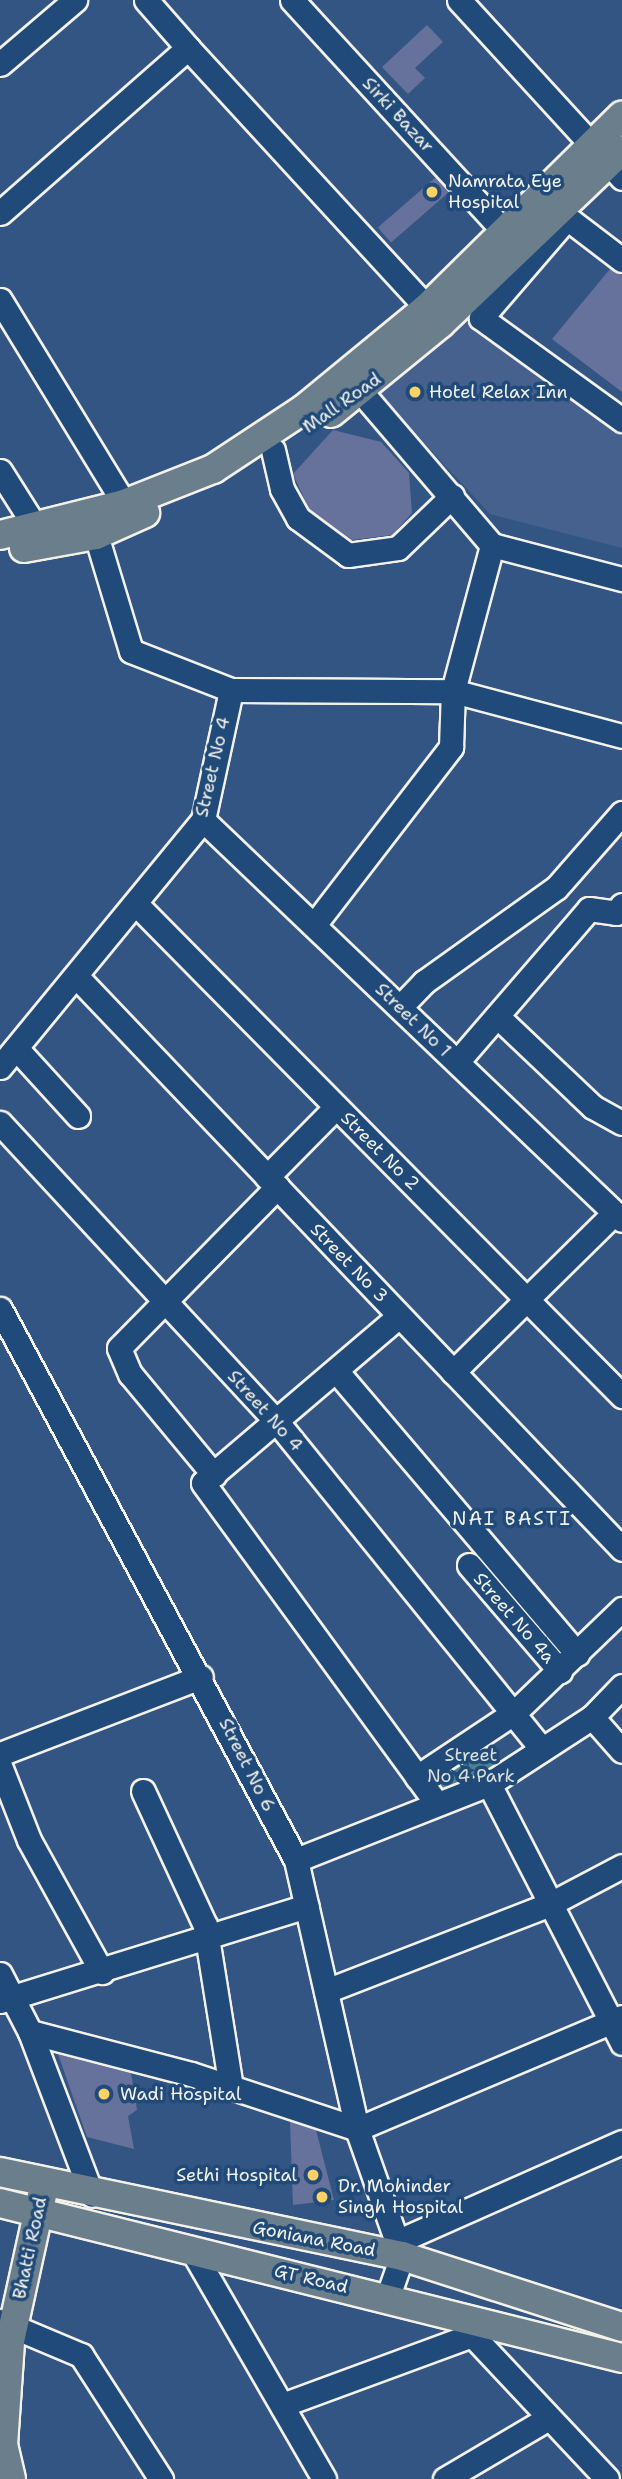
<!DOCTYPE html>
<style>
body{margin:0}
#map{position:relative;width:622px;height:2479px;overflow:hidden;background:#335584;font-family:"Shantell Sans",sans-serif}
div>[style]{position:absolute}
.built>*{inset:0;background:#46618d}
.green>*{inset:0;background:#4c8290}
.building>*{inset:0;background:#66729c;transform-origin:0 0}
.roads{filter:drop-shadow(2px 0 #f4f1e8) drop-shadow(-2px 0 #f4f1e8) drop-shadow(0 2px #f4f1e8) drop-shadow(0 -2px #f4f1e8)}
.minor>*{height:23px;margin:-11.5px;padding:0 11.5px;transform-origin:11.5px;border-radius:11.5px;background:#1f4a7a}
.major>*{height:28px;margin:-14px;padding:0 14px;transform-origin:14px;border-radius:14px;background:#6b7e8b}
.dots>*{width:19px;height:19px;translate:-50% -50%;box-sizing:border-box;border:4px solid #1f4a7a;border-radius:50%}
span{translate:-50% -50%;white-space:nowrap;text-align:center;line-height:1.15;-webkit-text-stroke:7px #1f4a7a;paint-order:stroke}
.street-label{font-size:18px;color:#f4f1e8}
.poi-label{font-size:18px;color:#f4f1e8}
.left{translate:0 -50%;text-align:left}
.right{translate:-100% -50%;text-align:right}
.park-label{font-size:18px;color:#dbe0db}
.neighbourhood-label{font-size:19px;color:#f4f1e8;letter-spacing:2px}
</style>
<div id="map">
<div class="built">
<i style="clip-path:polygon(464px 315px,622px 435px,622px 548px,490px 514px,380px 395px)"></i>
</div>
<div class="green">
<i style="clip-path:polygon(479px 1736px,507px 1774px,437px 1804px,417px 1777px)"></i>
</div>
<div class="building">
<i style="clip-path:polygon(427px 25px,443px 42px,415px 68px,425px 78px,408px 94px,382px 67px)"></i>
<i style="left:436px;top:177px;width:20px;height:77px;rotate:49deg"></i>
<i style="clip-path:polygon(610px 269px,622px 275px,622px 392px,552px 339px)"></i>
<i style="clip-path:polygon(333px 430px,381px 442px,409px 473px,412px 513px,392px 535px,352px 540px,309px 509px,293px 474px)"></i>
<i style="clip-path:polygon(58px 2054px,131px 2073px,137px 2110px,128px 2116px,134px 2149px,87px 2137px)"></i>
<i style="clip-path:polygon(290px 2121px,316px 2130px,334px 2200px,293px 2205px)"></i>
</div>
<div class="roads">
<div class="minor">
<i style="left:146px;top:0;width:64px;rotate:48.8deg"></i>
<i style="left:292px;top:0;width:314px;rotate:47.5deg"></i>
<i style="left:459px;top:0;width:241px;rotate:47.5deg"></i>
<i style="left:0;top:64px;width:99px;rotate:-40.5deg"></i>
<i style="left:0;top:213px;width:250px;rotate:-41.3deg"></i>
<i style="left:188px;top:48px;width:353px;rotate:47.4deg"></i>
<i style="left:622px;top:260px;width:69px;rotate:-142.6deg"></i>
<i style="left:567px;top:218px;width:132px;rotate:130.7deg"></i>
<i style="left:481px;top:318px;width:174px;rotate:35.9deg"></i>
<i style="left:0;top:300px;width:255px;rotate:58.6deg"></i>
<i style="left:362px;top:393px;width:200px;rotate:49.5deg"></i>
<i style="left:492px;top:545px;width:134px;rotate:14.7deg"></i>
<i style="left:273px;top:450px;width:40px;rotate:77deg"></i>
<i style="left:282px;top:489px;width:33px;rotate:61deg"></i>
<i style="left:298px;top:518px;width:62px;rotate:36.5deg"></i>
<i style="left:348px;top:555px;width:50px;rotate:-8deg"></i>
<i style="left:398px;top:548px;width:75px;rotate:-43.9deg"></i>
<i style="left:0;top:471px;width:80px;rotate:57.7deg"></i>
<i style="left:96px;top:535px;width:121px;rotate:73.2deg"></i>
<i style="left:131px;top:651px;width:107px;rotate:21.3deg"></i>
<i style="left:231px;top:690px;width:222px;rotate:0.3deg"></i>
<i style="left:453px;top:691px;width:151px;rotate:-75deg"></i>
<i style="left:203px;top:820px;width:579px;rotate:43.67deg"></i>
<i style="left:138px;top:906px;width:689px;rotate:45.35deg"></i>
<i style="left:314px;top:925px;width:225px;rotate:-52.4deg"></i>
<i style="left:451px;top:747px;width:56px;rotate:-88deg"></i>
<i style="left:453px;top:691px;width:175px;rotate:14.9deg"></i>
<i style="left:77px;top:977px;width:790px;rotate:46.38deg"></i>
<i style="left:400px;top:1007px;width:35px;rotate:-46deg"></i>
<i style="left:424px;top:982px;width:162px;rotate:-35.5deg"></i>
<i style="left:556px;top:888px;width:100px;rotate:-48.7deg"></i>
<i style="left:497px;top:1016px;width:132px;rotate:43.5deg"></i>
<i style="left:593px;top:1107px;width:33px;rotate:29deg"></i>
<i style="left:16px;top:1048px;width:92px;rotate:47.6deg"></i>
<i style="left:457px;top:1062px;width:202px;rotate:-49.2deg"></i>
<i style="left:589px;top:909px;width:27px;rotate:8deg"></i>
<i style="left:616px;top:913px;width:10px;rotate:-53deg"></i>
<i style="left:0;top:1067px;width:320px;rotate:-50.6deg"></i>
<i style="left:203px;top:820px;width:133px;rotate:-77.8deg"></i>
<i style="left:0;top:1123px;width:408px;rotate:47.2deg"></i>
<i style="left:277px;top:1422px;width:421px;rotate:51deg"></i>
<i style="left:267px;top:1177px;width:98px;rotate:-45.4deg"></i>
<i style="left:0;top:1309px;width:625px;rotate:61.76deg"></i>
<i style="left:296px;top:1860px;width:276px;rotate:77.2deg"></i>
<i style="left:357px;top:2129px;width:135px;rotate:70.5deg"></i>
<i style="left:402px;top:2256px;width:42px;rotate:109.3deg"></i>
<i style="left:399px;top:1316px;width:257px;rotate:139.6deg"></i>
<i style="left:203px;top:1483px;width:397px;rotate:53.9deg"></i>
<i style="left:453px;top:1372px;width:226px;rotate:-44.6deg"></i>
<i style="left:338px;top:1373px;width:369px;rotate:49.6deg"></i>
<i style="left:214px;top:1475px;width:131px;rotate:-129.7deg"></i>
<i style="left:130px;top:1374px;width:28px;rotate:-113deg"></i>
<i style="left:119px;top:1348px;width:226px;rotate:-45.5deg"></i>
<i style="left:469px;top:1565px;width:140px;rotate:49.4deg"></i>
<i style="left:622px;top:1686px;width:43px;rotate:134.1deg"></i>
<i style="left:592px;top:1717px;width:45px;rotate:48.6deg"></i>
<i style="left:0;top:1754px;width:215px;rotate:-21deg"></i>
<i style="left:0;top:1766px;width:79px;rotate:68.6deg"></i>
<i style="left:29px;top:1840px;width:151px;rotate:61.1deg"></i>
<i style="left:417px;top:1777px;width:118px;rotate:-33.6deg"></i>
<i style="left:515px;top:1712px;width:149px;rotate:-43.9deg"></i>
<i style="left:489px;top:1784px;width:123px;rotate:-33deg"></i>
<i style="left:143px;top:1791px;width:148px;rotate:65.2deg"></i>
<i style="left:205px;top:1925px;width:164px;rotate:80.9deg"></i>
<i style="left:296px;top:1860px;width:207px;rotate:-21.5deg"></i>
<i style="left:489px;top:1784px;width:291px;rotate:62.8deg"></i>
<i style="left:0;top:1974px;width:65px;rotate:62.7deg"></i>
<i style="left:30px;top:2032px;width:174px;rotate:69.2deg"></i>
<i style="left:326px;top:1991px;width:240px;rotate:-21.2deg"></i>
<i style="left:550px;top:1904px;width:81px;rotate:-27.8deg"></i>
<i style="left:0;top:2001px;width:321px;rotate:-17.2deg"></i>
<i style="left:30px;top:2032px;width:166px;rotate:14.6deg"></i>
<i style="left:191px;top:2074px;width:175px;rotate:18.3deg"></i>
<i style="left:357px;top:2129px;width:288px;rotate:-22.9deg"></i>
<i style="left:394px;top:2243px;width:249px;rotate:-23.9deg"></i>
<i style="left:193px;top:2252px;width:262px;rotate:60deg"></i>
<i style="left:465px;top:2317px;width:19px;rotate:69deg"></i>
<i style="left:472px;top:2335px;width:197px;rotate:46.8deg"></i>
<i style="left:0;top:2321px;width:88px;rotate:22.8deg"></i>
<i style="left:81px;top:2355px;width:148px;rotate:57.2deg"></i>
<i style="left:282px;top:2405px;width:202px;rotate:-20.2deg"></i>
<i style="left:445px;top:2479px;width:118px;rotate:-30.5deg"></i>
</div>
<div class="major">
<i style="left:331px;top:413px;width:142px;rotate:-39.3deg"></i>
<i style="left:441px;top:323px;width:250px;rotate:-43.7deg"></i>
<i style="left:0;top:535px;width:128px;rotate:-14deg"></i>
<i style="left:124px;top:504px;width:96px;rotate:-21.5deg"></i>
<i style="left:213px;top:469px;width:109px;rotate:-33.4deg"></i>
<i style="left:304px;top:409px;width:159px;rotate:-39.4deg"></i>
<i style="left:427px;top:308px;width:274px;rotate:-44.6deg"></i>
<i style="left:24px;top:548px;width:73px;rotate:-10.2deg"></i>
<i style="left:96px;top:535px;width:54px;rotate:-24.2deg"></i>
<i style="left:0;top:2172px;width:411px;rotate:11.8deg"></i>
<i style="left:402px;top:2256px;width:231px;rotate:17.9deg"></i>
<i style="left:0;top:2203px;width:641px;rotate:13.99deg"></i>
<i style="left:11px;top:2479px;width:35px;rotate:-103deg"></i>
<i style="left:3px;top:2445px;width:104px;rotate:-86.1deg"></i>
<i style="left:10px;top:2341px;width:148px;rotate:-77.6deg"></i>
</div>
</div>
<div class="dots">
<i style="left:432px;top:192px;background:#ffd166"></i>
<i style="left:415px;top:392px;background:#ffd166"></i>
<i style="left:104px;top:2094px;background:#ffd166"></i>
<i style="left:313px;top:2175px;background:#ffd166"></i>
<i style="left:322px;top:2197px;background:#ffd166"></i>
</div>
<div class="street-label">
<span style="left:398px;top:115px;rotate:47deg">Sirki Bazar</span>
<span style="left:342px;top:403px;rotate:-35deg">Mall Road</span>
<span style="left:213px;top:767px;rotate:-77deg">Street No 4</span>
<span style="left:413px;top:1020px;rotate:44deg">Street No 1</span>
<span style="left:380px;top:1151px;rotate:45deg">Street No 2</span>
<span style="left:349px;top:1263px;rotate:46deg">Street No 3</span>
<span style="left:265px;top:1411px;rotate:48deg">Street No 4</span>
<span style="left:514px;top:1618px;rotate:49deg">Street No 4a</span>
<span style="left:247px;top:1765px;rotate:63deg">Street No 6</span>
<span style="left:314px;top:2239px;rotate:11deg">Goniana Road</span>
<span style="left:30px;top:2248px;rotate:-78deg">Bhatti Road</span>
<span style="left:311px;top:2279px;rotate:13deg">GT Road</span>
</div>
<div class="poi-label">
<span class="left" style="left:448px;top:192px">Namrata Eye<br>Hospital</span>
<span class="left" style="left:429px;top:392px">Hotel Relax Inn</span>
<span class="left" style="left:120px;top:2094px">Wadi Hospital</span>
<span class="right" style="left:297px;top:2175px">Sethi Hospital</span>
<span class="left" style="left:338px;top:2197px">Dr. Mohinder<br>Singh Hospital</span>
</div>
<div class="park-label">
<span style="left:471px;top:1766px">Street<br>No 4 Park</span>
</div>
<div class="neighbourhood-label">
<span style="left:512px;top:1519px">NAI BASTI</span>
</div>
</div>
